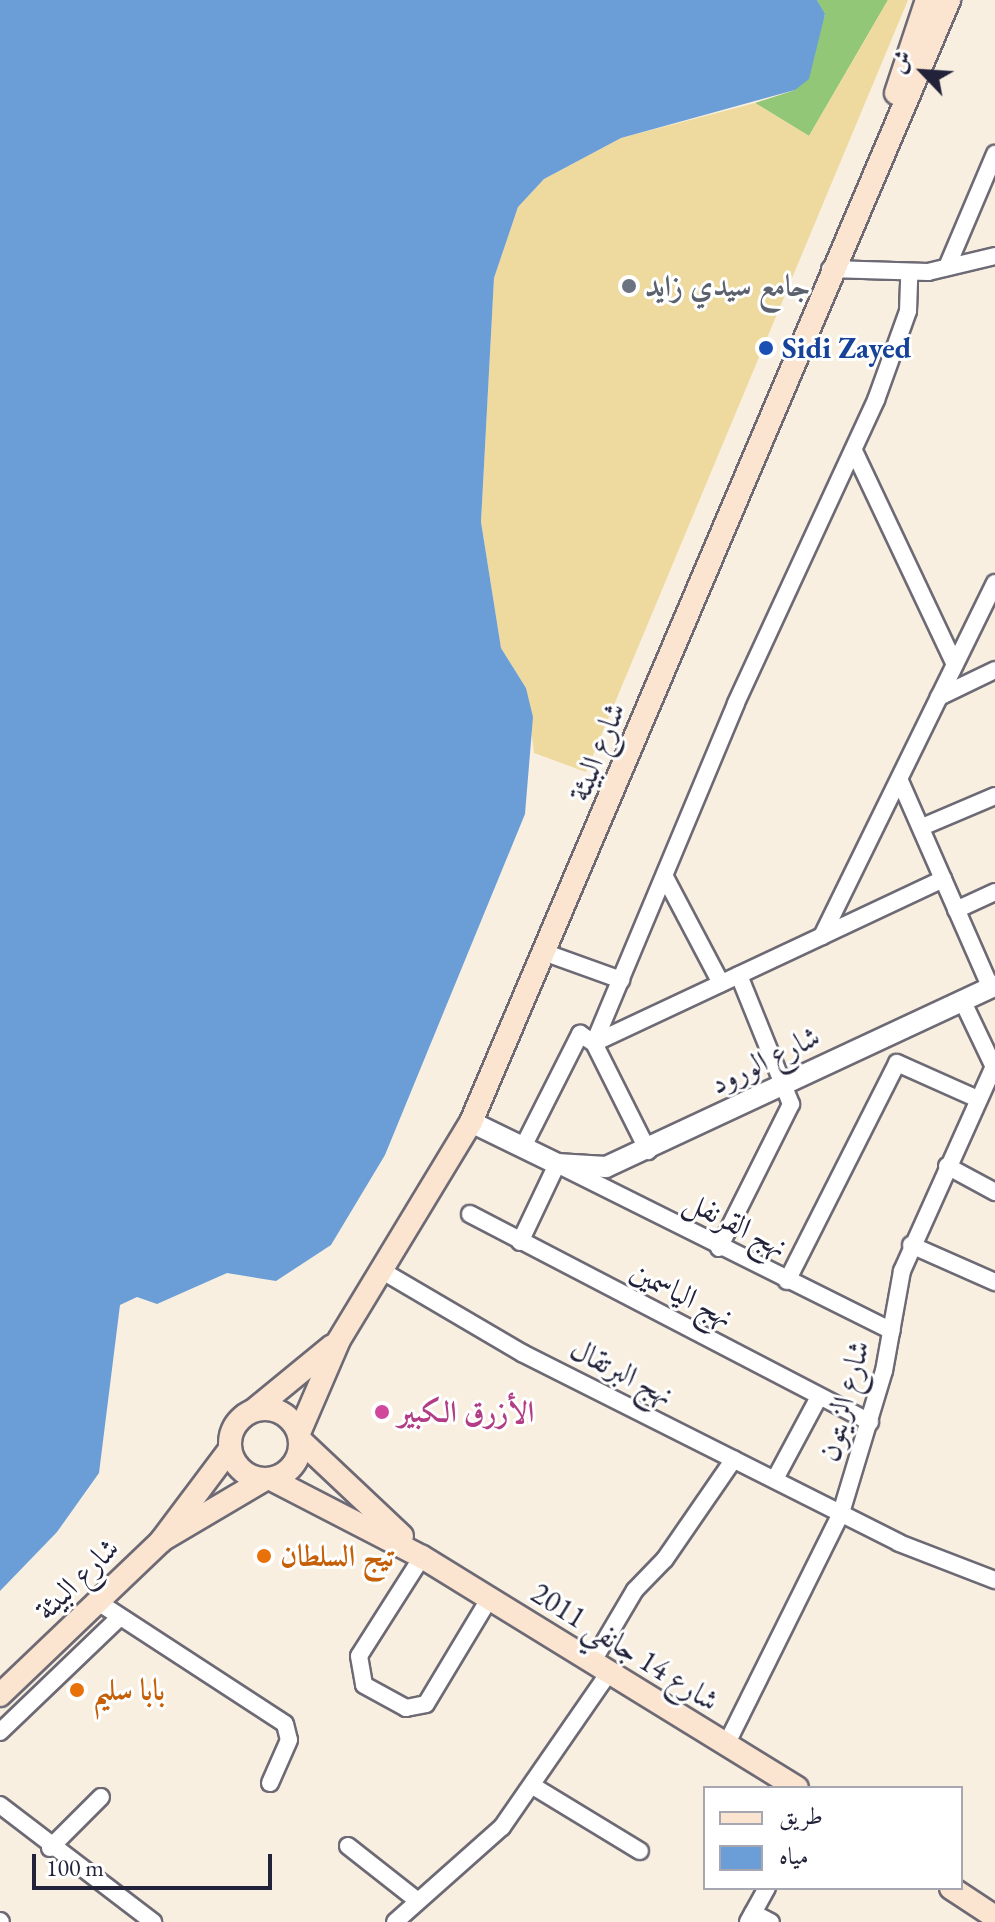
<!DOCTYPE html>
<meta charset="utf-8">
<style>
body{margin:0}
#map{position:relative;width:995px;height:1922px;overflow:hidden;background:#f8efe1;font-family:"EB Garamond",Amiri,serif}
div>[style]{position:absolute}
.green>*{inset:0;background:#92c778}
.sand>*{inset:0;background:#eeda9e}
.water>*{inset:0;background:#6b9ed6}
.roads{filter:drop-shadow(2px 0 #6d6a75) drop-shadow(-2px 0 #6d6a75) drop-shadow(0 2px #6d6a75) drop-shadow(0 -2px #6d6a75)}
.minor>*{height:16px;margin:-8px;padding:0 8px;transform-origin:8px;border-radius:8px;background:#fff}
.tertiary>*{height:20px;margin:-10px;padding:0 10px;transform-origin:10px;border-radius:10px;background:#fff}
.secondary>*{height:22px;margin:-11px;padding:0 11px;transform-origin:11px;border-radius:11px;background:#fce5d0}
.secondary>.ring{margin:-11px;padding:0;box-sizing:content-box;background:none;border:22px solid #fce5d0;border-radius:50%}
.dots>*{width:22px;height:22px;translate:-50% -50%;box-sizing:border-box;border:4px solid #fff;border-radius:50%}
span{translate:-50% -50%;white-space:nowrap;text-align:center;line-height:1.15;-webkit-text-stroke:6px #fff;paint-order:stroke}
.worship-label{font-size:30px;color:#5b616d;font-weight:700}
.left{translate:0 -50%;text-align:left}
.transit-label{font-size:30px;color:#164399;font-weight:700}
.street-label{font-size:30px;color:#22223b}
.hotel-label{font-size:30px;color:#b23c85;font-weight:700}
.food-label{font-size:30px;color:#c56008;font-weight:700}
.legend{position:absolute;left:703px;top:1786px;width:260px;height:104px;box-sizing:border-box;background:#fff;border:2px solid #a7a7b1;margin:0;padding:10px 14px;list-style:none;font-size:24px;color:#22223b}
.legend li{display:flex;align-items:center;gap:16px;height:40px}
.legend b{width:40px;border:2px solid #a7a7b1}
.north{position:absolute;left:883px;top:32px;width:80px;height:80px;-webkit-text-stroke:6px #fff;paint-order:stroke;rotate:295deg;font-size:22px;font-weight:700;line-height:32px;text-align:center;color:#22223b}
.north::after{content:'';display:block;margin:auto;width:28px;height:36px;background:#22223b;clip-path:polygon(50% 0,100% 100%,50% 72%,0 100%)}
.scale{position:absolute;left:32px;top:1854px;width:240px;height:36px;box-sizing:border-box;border:4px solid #22223b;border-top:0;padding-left:10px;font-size:24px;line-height:28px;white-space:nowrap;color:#22223b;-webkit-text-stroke:6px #fff;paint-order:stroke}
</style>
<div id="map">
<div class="green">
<i style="clip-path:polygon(817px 0,888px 0,809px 136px,755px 103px,795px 90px,825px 15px)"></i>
</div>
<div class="sand">
<i style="clip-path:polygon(888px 0,908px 0,586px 772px,534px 753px,526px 688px,501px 648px,481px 522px,494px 278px,518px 207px,544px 179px,621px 138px,755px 103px,809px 136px)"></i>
</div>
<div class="water">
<i style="clip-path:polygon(0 0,817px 0,825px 14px,809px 79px,795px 90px,621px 138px,544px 179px,518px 207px,494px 278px,481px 522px,501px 648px,526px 688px,533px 717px,525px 814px,385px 1155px,331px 1245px,276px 1281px,227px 1273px,157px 1304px,137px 1297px,120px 1305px,99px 1473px,57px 1532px,0 1591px)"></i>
</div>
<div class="roads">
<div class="minor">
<i style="left:947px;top:267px;width:123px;rotate:-67deg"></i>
<i style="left:830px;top:269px;width:98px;rotate:1.8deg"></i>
<i style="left:928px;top:272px;width:69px;rotate:-13.4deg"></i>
<i style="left:854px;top:451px;width:234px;rotate:64.7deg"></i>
<i style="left:939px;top:697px;width:62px;rotate:-25.7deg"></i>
<i style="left:900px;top:781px;width:226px;rotate:66.3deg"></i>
<i style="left:922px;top:827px;width:79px;rotate:-23deg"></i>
<i style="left:665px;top:877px;width:120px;rotate:62.2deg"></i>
<i style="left:956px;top:910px;width:43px;rotate:-24.8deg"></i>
<i style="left:822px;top:936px;width:134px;rotate:-25.2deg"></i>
<i style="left:546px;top:953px;width:80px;rotate:19.8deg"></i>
<i style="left:963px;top:1002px;width:72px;rotate:64.5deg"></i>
<i style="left:594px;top:1043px;width:368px;rotate:-67.3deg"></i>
<i style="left:736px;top:703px;width:334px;rotate:-65.2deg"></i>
<i style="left:876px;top:400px;width:95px;rotate:-70.2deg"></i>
<i style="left:908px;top:311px;width:38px;rotate:-88deg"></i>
<i style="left:594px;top:1043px;width:252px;rotate:-25.1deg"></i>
<i style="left:822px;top:936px;width:393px;rotate:-63.9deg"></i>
<i style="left:523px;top:1147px;width:127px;rotate:-63.2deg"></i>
<i style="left:580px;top:1034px;width:17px;rotate:33deg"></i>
<i style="left:594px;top:1043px;width:121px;rotate:63.4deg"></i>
<i style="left:947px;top:1166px;width:55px;rotate:28.4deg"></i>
<i style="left:470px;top:1214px;width:451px;rotate:27.5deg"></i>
<i style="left:520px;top:1242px;width:86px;rotate:-64.6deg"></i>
<i style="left:557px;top:1164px;width:374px;rotate:26.5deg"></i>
<i style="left:911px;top:1245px;width:92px;rotate:23.8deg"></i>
<i style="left:719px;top:1248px;width:161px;rotate:-63.4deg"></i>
<i style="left:791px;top:1104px;width:139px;rotate:-112deg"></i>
<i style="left:384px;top:1272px;width:160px;rotate:30.4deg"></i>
<i style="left:522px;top:1353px;width:422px;rotate:26.7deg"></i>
<i style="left:899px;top:1543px;width:103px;rotate:21.1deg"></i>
<i style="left:787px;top:1281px;width:244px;rotate:-63.2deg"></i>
<i style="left:897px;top:1063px;width:89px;rotate:24deg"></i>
<i style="left:775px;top:1479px;width:93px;rotate:-61.8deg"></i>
<i style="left:422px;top:1557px;width:117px;rotate:122.5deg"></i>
<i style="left:359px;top:1656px;width:29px;rotate:80deg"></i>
<i style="left:364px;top:1685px;width:48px;rotate:28.7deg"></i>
<i style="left:406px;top:1708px;width:20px;rotate:-11deg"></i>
<i style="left:426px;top:1704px;width:122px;rotate:-59deg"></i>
<i style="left:98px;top:1602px;width:223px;rotate:33.1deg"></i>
<i style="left:285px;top:1724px;width:16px;rotate:76deg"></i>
<i style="left:289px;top:1740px;width:47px;rotate:113.8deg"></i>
<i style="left:593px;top:1661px;width:82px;rotate:-59.4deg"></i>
<i style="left:635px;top:1590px;width:43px;rotate:-45.9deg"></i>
<i style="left:665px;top:1559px;width:121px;rotate:-55.4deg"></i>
<i style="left:0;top:1732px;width:166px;rotate:-43.8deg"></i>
<i style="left:726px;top:1745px;width:259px;rotate:-63.6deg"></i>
<i style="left:841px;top:1513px;width:148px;rotate:-73.2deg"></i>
<i style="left:884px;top:1371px;width:102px;rotate:-79.8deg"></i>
<i style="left:902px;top:1271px;width:227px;rotate:-65.8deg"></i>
<i style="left:533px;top:1786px;width:125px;rotate:31.3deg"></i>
<i style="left:0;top:1805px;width:193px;rotate:37.4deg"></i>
<i style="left:348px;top:1846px;width:89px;rotate:38.2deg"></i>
<i style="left:50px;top:1848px;width:72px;rotate:-45deg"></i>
<i style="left:753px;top:1913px;width:20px;rotate:27deg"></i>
<i style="left:0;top:1921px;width:1px;rotate:45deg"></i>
<i style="left:395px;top:1922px;width:143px;rotate:-41.6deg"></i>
<i style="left:502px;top:1827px;width:190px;rotate:-55.3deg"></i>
<i style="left:748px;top:1922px;width:39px;rotate:-61deg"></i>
</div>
<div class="tertiary">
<i style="left:471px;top:1122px;width:96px;rotate:26deg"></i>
<i style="left:557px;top:1164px;width:49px;rotate:3.5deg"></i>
<i style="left:606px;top:1167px;width:429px;rotate:-25deg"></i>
</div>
<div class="secondary">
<i style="left:896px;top:93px;width:98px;rotate:-71.6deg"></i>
<i class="ring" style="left:230px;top:1409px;width:48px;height:48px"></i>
<i style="left:254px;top:1410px;width:101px;rotate:-39.4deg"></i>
<i style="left:299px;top:1433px;width:101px;rotate:-66.7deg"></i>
<i style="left:339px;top:1340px;width:255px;rotate:-58.8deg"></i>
<i style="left:471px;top:1122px;width:1220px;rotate:-66.92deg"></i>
<i style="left:300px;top:1440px;width:140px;rotate:43.3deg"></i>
<i style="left:271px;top:1479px;width:170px;rotate:27.3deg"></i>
<i style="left:422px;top:1557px;width:440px;rotate:31.6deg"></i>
<i style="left:162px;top:1540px;width:120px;rotate:-30.6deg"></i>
<i style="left:0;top:1695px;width:223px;rotate:-43.7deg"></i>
<i style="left:161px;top:1541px;width:115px;rotate:-53.1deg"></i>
<i style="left:951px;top:1888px;width:53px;rotate:33.4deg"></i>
</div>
</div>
<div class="dots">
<i style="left:629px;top:286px;background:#6b7280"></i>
<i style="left:766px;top:348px;background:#1a4fb4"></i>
<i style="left:382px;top:1412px;background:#d1479c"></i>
<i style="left:264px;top:1556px;background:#e8710a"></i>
<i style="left:77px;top:1690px;background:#e8710a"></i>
</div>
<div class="worship-label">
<span class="left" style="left:645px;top:286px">جامع سيدي زايد</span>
</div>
<div class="transit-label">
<span class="left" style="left:782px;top:348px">Sidi Zayed</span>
</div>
<div class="street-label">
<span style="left:597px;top:752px;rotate:-68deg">شارع البيئة</span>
<span style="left:765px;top:1060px;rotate:-26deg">شارع الورود</span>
<span style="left:736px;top:1224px;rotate:27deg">نهج القرنفل</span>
<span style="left:682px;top:1294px;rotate:27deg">نهج الياسمين</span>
<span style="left:622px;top:1372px;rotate:27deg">نهج البرتقال</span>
<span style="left:844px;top:1401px;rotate:-75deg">شارع الزيتون</span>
<span style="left:77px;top:1579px;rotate:-44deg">شارع البيئة</span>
<span style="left:625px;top:1647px;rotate:32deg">شارع 14 جانفي 2011</span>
</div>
<div class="hotel-label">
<span class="left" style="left:398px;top:1412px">الأزرق الكبير</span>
</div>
<div class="food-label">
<span class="left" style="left:280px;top:1556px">تيج السلطان</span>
<span class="left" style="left:93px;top:1690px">بابا سليم</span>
</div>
<ul class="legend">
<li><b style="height:10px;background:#fce5d0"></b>طريق</li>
<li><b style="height:22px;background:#6b9ed6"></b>مياه</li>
</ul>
<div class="north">ش</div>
<div class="scale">100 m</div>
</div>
